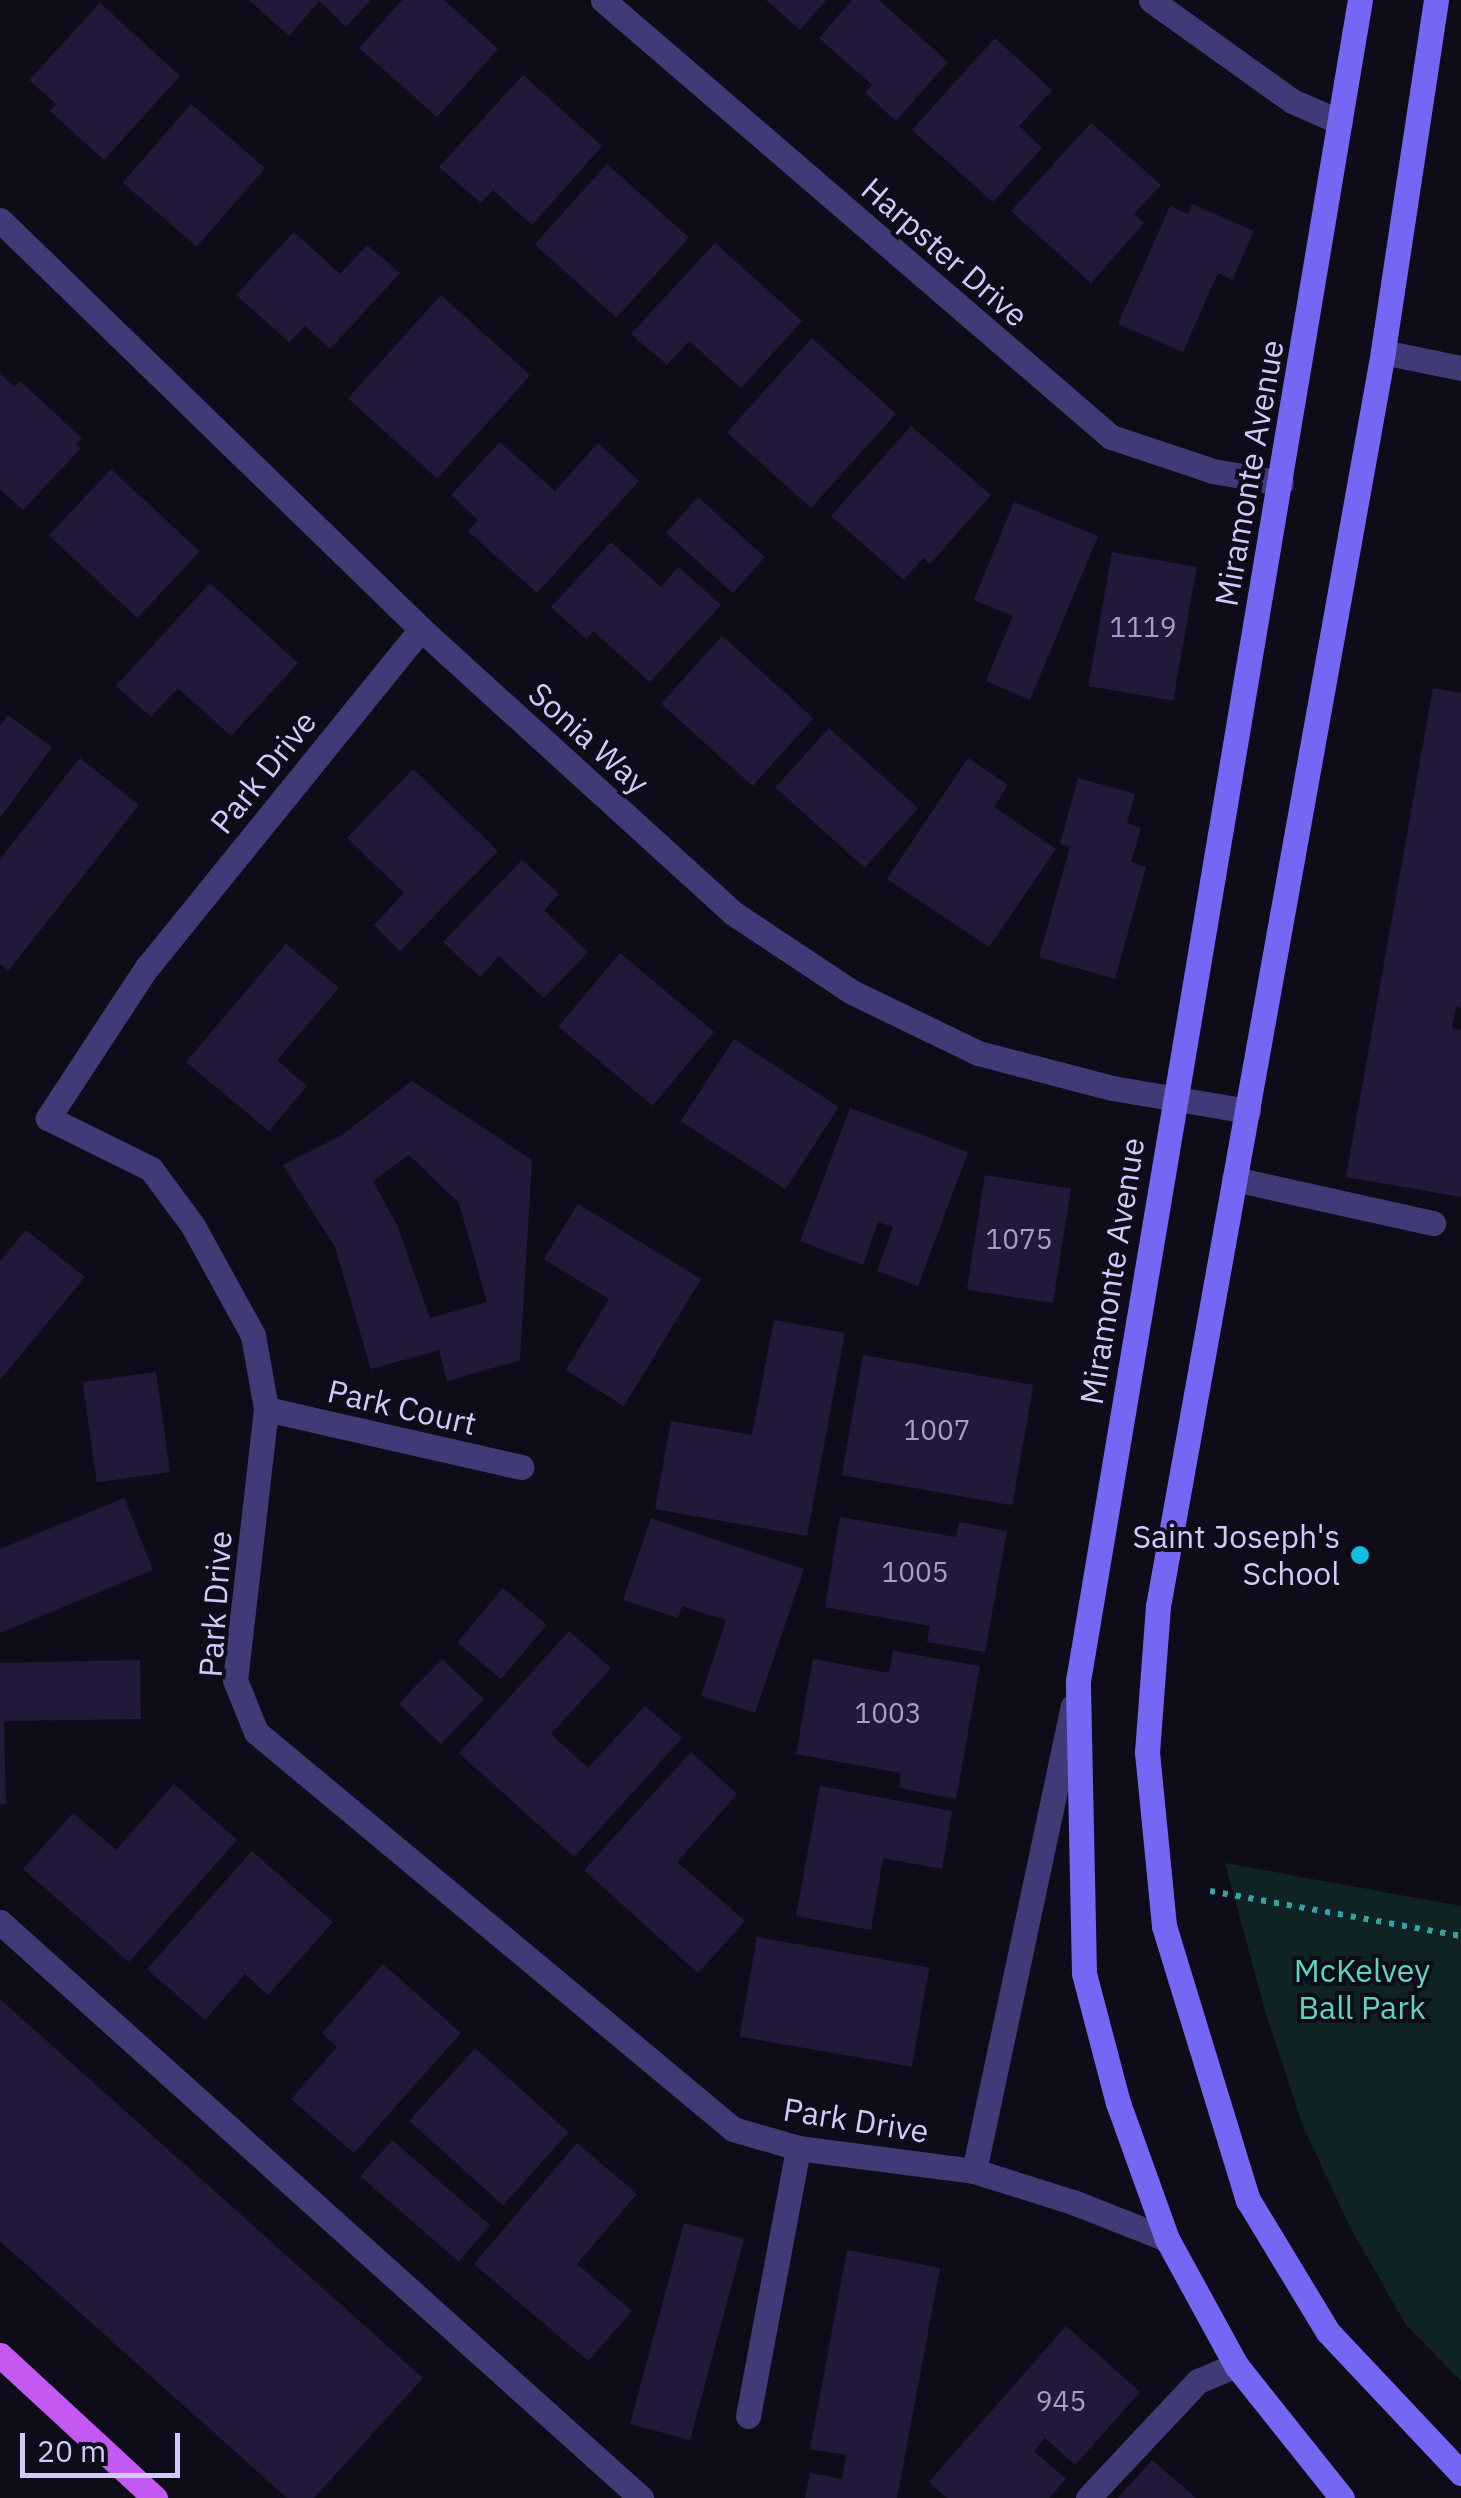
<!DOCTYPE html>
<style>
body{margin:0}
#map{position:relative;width:1461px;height:2498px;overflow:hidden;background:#0f0c1a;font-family:"IBM Plex Sans",sans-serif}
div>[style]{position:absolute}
.green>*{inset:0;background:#0f2324}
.building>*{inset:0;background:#22193a;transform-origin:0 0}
.path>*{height:6px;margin-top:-3px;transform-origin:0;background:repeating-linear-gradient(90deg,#34a3a4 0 5px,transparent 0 13px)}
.lane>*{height:25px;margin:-12.5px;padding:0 12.5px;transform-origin:12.5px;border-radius:12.5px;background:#403a76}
.street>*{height:25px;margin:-12.5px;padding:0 12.5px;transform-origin:12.5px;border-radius:12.5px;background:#403a76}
.secondary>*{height:25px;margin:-12.5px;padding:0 12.5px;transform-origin:12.5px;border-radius:12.5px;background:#7467f4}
.primary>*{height:25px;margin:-12.5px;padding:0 12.5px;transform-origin:12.5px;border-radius:12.5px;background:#c358f3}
.dots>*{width:28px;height:28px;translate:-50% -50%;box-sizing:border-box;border:5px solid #0f0c1a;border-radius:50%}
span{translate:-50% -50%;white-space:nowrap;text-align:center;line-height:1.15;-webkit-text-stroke:8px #0f0c1a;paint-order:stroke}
.number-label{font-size:28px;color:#a69dcb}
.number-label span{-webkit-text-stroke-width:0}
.street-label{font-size:32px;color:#d2c9fb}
.poi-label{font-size:32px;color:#d2c9fb}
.right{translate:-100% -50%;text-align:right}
.park-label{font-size:32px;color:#5cd4be}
.scale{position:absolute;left:20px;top:2433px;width:160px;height:45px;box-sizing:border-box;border:5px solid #d2c9fb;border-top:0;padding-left:12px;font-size:30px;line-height:35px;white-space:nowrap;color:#d2c9fb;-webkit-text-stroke:8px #0f0c1a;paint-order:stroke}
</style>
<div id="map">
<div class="green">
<i style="clip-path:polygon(1225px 1863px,1461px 1906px,1461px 2381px,1406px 2325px,1350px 2227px,1302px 2124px,1266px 2014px)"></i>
</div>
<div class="building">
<i style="clip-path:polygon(249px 0,371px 0,346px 27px,319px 1px,289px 36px)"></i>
<i style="clip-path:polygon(402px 0,444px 0,498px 49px,437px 117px,359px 48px)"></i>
<i style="clip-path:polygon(766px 0,826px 0,800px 30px)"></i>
<i style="clip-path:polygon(852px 0,879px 0,948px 62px,896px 121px,865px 93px,872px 85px,819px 38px)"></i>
<i style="clip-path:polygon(100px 3px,180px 76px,104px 160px,50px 111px,56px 104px,29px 80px)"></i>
<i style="clip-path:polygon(995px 38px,1052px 90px,1019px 126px,1042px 148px,993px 202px,912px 130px)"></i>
<i style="clip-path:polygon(523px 75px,602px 146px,532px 225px,493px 190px,481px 203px,439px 167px)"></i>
<i style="left:191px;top:104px;width:98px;height:104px;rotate:41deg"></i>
<i style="clip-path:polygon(1091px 123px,1161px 185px,1134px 214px,1144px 223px,1091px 283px,1011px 211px)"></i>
<i style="left:607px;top:164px;width:110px;height:108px;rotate:42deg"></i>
<i style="clip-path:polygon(1192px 204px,1254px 231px,1232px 280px,1218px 273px,1183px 352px,1118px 324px,1170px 206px,1188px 214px)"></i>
<i style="clip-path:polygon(294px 232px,340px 274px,367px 245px,400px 273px,330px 349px,305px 326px,289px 342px,236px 295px)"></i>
<i style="clip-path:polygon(715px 243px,802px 321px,741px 388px,689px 341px,667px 365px,631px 334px)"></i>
<i style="left:441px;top:295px;width:120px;height:139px;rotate:42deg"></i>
<i style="left:812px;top:338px;width:113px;height:127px;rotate:42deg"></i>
<i style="clip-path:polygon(0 374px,15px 387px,20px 381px,82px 438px,76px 445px,81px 448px,23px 510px,0 489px)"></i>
<i style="clip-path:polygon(911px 426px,991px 495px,930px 564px,923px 558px,904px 580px,831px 516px)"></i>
<i style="clip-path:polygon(500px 442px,555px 491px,598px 443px,639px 481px,537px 593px,468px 531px,478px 520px,451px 495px)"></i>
<i style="left:111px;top:469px;width:121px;height:91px;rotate:43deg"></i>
<i style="left:698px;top:497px;width:90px;height:48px;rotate:42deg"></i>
<i style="clip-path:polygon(1014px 502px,1098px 536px,1030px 700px,986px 681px,1013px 616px,974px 600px)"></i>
<i style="clip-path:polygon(611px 542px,661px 587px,678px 567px,721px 605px,650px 682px,593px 631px,586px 639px,551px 607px)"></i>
<i style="left:1112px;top:552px;width:86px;height:136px;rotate:10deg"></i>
<i style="clip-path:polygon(210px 583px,298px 663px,231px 736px,178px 688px,151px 717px,116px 686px)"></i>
<i style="left:722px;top:636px;width:123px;height:91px;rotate:42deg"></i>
<i style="clip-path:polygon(1433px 688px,1461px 693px,1461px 1008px,1456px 1007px,1452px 1028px,1461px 1030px,1461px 1197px,1346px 1177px)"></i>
<i style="clip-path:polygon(8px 715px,52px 747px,0 818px,0 726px)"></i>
<i style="left:829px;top:728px;width:120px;height:80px;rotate:42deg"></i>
<i style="clip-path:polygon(80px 758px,139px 805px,8px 971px,0 964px,0 859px)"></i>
<i style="clip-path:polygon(968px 758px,1008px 785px,994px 807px,1056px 849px,989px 947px,887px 879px)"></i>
<i style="clip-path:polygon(413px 769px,498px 851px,400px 951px,374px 925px,404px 893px,347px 838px)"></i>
<i style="clip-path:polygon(1078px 778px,1135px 794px,1127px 823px,1141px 828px,1131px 862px,1146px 867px,1115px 979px,1039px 957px,1070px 847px,1060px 844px)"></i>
<i style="clip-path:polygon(522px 860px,559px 894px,544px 910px,588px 952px,544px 998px,499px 956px,480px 977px,443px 942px)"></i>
<i style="clip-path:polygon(286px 944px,339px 988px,277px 1060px,307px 1086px,269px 1131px,186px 1062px)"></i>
<i style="left:620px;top:953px;width:123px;height:96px;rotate:40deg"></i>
<i style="left:734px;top:1039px;width:125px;height:98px;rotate:33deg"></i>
<i style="clip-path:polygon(evenodd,412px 1081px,532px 1160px,520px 1360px,447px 1381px,439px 1350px,371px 1369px,335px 1247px,283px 1165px,342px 1135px,412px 1081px,409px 1155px,459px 1203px,487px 1302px,430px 1318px,398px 1227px,373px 1181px,409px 1155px)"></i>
<i style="clip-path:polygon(850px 1108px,968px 1152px,918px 1286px,877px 1271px,893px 1227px,878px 1222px,863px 1265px,800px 1241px)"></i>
<i style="left:985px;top:1175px;width:87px;height:116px;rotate:9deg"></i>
<i style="clip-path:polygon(578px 1204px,701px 1279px,624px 1406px,566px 1370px,609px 1299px,544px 1259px)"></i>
<i style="clip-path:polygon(26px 1230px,85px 1277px,0 1380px,0 1261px)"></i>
<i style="clip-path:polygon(774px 1320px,845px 1333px,807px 1536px,655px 1509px,671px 1421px,752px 1435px)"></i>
<i style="left:863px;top:1355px;width:173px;height:122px;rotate:10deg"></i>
<i style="left:156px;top:1372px;width:101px;height:74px;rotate:82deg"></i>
<i style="clip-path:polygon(124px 1498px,153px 1570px,0 1633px,0 1549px)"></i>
<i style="clip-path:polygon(840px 1517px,956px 1537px,959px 1522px,1007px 1531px,985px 1652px,927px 1642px,930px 1626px,825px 1607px)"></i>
<i style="clip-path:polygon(651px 1518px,804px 1569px,755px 1713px,701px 1696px,726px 1620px,682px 1606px,678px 1618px,623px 1600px)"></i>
<i style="left:503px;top:1588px;width:57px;height:71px;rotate:40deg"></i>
<i style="clip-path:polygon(569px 1631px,611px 1668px,551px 1734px,588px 1768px,645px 1706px,682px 1738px,574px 1857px,459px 1753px)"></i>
<i style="clip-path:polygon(893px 1651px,980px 1666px,956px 1799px,899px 1788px,901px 1773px,796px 1754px,813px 1659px,889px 1673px)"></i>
<i style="left:442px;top:1659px;width:58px;height:62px;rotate:44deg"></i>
<i style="clip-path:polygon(140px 1660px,141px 1719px,4px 1721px,6px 1804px,0 1804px,0 1663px)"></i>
<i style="clip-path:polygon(691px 1752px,737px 1794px,677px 1862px,745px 1921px,698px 1973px,584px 1870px)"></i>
<i style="clip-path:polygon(174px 1784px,237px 1840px,129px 1962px,23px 1869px,73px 1813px,116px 1850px)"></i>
<i style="clip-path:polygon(820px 1786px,952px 1811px,942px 1869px,883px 1858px,871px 1930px,796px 1916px)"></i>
<i style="clip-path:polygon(252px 1851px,333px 1922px,268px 1995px,245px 1974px,205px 2020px,147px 1969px)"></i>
<i style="left:757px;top:1937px;width:175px;height:101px;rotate:10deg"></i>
<i style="clip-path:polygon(383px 1964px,461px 2033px,354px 2153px,291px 2099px,337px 2047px,322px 2033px)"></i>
<i style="clip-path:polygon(0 1999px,423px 2378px,314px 2498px,287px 2498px,0 2241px)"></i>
<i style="left:475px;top:2048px;width:126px;height:98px;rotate:42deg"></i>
<i style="left:392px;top:2140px;width:130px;height:48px;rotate:41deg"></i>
<i style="clip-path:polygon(577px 2143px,637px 2194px,577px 2264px,632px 2311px,588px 2361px,474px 2264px)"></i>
<i style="left:684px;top:2223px;width:62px;height:208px;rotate:15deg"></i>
<i style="clip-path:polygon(847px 2250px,940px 2268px,897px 2498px,805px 2498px,810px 2473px,842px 2479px,846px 2455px,810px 2449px)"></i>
<i style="clip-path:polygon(1066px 2326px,1140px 2392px,1075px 2465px,1045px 2438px,1034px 2451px,1066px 2479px,1049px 2498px,947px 2498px,929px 2482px)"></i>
<i style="clip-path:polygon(1152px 2460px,1196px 2498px,1118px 2498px)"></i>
</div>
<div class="path">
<i style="left:1210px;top:1891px;width:255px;rotate:10.2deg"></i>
</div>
<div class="lane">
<i style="left:1151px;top:0;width:173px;rotate:35.6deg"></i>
<i style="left:1292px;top:101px;width:52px;rotate:23.6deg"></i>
<i style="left:1234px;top:1179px;width:204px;rotate:12.5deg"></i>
<i style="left:0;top:1922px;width:862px;rotate:41.94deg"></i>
<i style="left:748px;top:2416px;width:273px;rotate:-79.4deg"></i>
<i style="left:1088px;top:2498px;width:161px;rotate:-46.8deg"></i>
<i style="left:1198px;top:2381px;width:41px;rotate:-22.8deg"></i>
</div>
<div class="street">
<i style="left:603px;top:0;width:670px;rotate:40.7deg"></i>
<i style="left:1111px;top:437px;width:108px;rotate:18.4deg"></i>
<i style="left:1213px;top:471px;width:69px;rotate:10deg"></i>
<i style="left:0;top:220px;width:587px;rotate:44.17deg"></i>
<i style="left:421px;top:629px;width:422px;rotate:42.3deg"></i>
<i style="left:733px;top:913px;width:143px;rotate:33.6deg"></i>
<i style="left:852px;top:992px;width:140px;rotate:25.8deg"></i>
<i style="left:978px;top:1053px;width:138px;rotate:14.6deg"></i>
<i style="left:1112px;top:1088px;width:138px;rotate:9.6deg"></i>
<i style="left:1383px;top:352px;width:80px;rotate:11.6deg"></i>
<i style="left:421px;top:629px;width:435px;rotate:129deg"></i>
<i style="left:147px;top:967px;width:181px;rotate:123.3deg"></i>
<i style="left:48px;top:1118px;width:115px;rotate:26.3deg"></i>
<i style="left:151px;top:1169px;width:71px;rotate:53.6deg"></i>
<i style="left:193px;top:1226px;width:124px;rotate:61.2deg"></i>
<i style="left:253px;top:1335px;width:75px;rotate:80deg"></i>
<i style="left:266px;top:1409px;width:273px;rotate:96.5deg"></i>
<i style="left:235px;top:1680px;width:56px;rotate:68deg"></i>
<i style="left:256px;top:1732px;width:621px;rotate:39.77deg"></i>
<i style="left:733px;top:2129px;width:68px;rotate:16.3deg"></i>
<i style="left:798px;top:2148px;width:177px;rotate:7.4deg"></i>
<i style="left:974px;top:2171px;width:104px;rotate:17.4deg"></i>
<i style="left:1073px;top:2202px;width:101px;rotate:21.5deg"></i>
<i style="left:266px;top:1409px;width:262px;rotate:12.8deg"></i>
<i style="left:974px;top:2171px;width:475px;rotate:-78deg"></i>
</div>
<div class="secondary">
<i style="left:1436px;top:0;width:356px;rotate:98.6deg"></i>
<i style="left:1383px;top:352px;width:1274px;rotate:100.17deg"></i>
<i style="left:1158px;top:1606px;width:146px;rotate:94.3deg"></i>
<i style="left:1147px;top:1752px;width:175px;rotate:84.4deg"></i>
<i style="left:1164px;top:1926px;width:287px;rotate:73deg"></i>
<i style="left:1248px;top:2200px;width:154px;rotate:58.8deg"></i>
<i style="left:1328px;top:2332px;width:194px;rotate:46.7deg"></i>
<i style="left:1342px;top:2498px;width:170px;rotate:-128.6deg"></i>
<i style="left:1236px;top:2365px;width:144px;rotate:-118.7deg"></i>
<i style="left:1167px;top:2239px;width:145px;rotate:-109.8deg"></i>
<i style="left:1118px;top:2103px;width:134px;rotate:-104.7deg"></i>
<i style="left:1084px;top:1973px;width:292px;rotate:-91.2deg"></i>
<i style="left:1078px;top:1681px;width:1704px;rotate:-80.48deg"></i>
</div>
<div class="primary">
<i style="left:0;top:2355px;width:211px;rotate:42.7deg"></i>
</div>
<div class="dots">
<i style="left:1360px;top:1555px;background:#10bee0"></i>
</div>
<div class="number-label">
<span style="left:1143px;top:627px">1119</span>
<span style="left:1019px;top:1239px">1075</span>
<span style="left:937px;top:1430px">1007</span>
<span style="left:915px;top:1572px">1005</span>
<span style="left:888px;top:1713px">1003</span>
<span style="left:1061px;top:2401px">945</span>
</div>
<div class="street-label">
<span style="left:945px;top:252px;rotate:41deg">Harpster Drive</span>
<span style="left:1249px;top:473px;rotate:-80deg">Miramonte Avenue</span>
<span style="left:589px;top:738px;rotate:42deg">Sonia Way</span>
<span style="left:263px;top:772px;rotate:-51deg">Park Drive</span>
<span style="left:1112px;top:1271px;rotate:-81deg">Miramonte Avenue</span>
<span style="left:402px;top:1407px;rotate:13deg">Park Court</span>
<span style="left:215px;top:1604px;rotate:-86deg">Park Drive</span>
<span style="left:856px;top:2120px;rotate:9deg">Park Drive</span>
</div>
<div class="poi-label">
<span class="right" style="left:1340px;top:1555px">Saint Joseph's<br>School</span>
</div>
<div class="park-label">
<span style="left:1362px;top:1989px">McKelvey<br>Ball Park</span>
</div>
<div class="scale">20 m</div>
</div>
